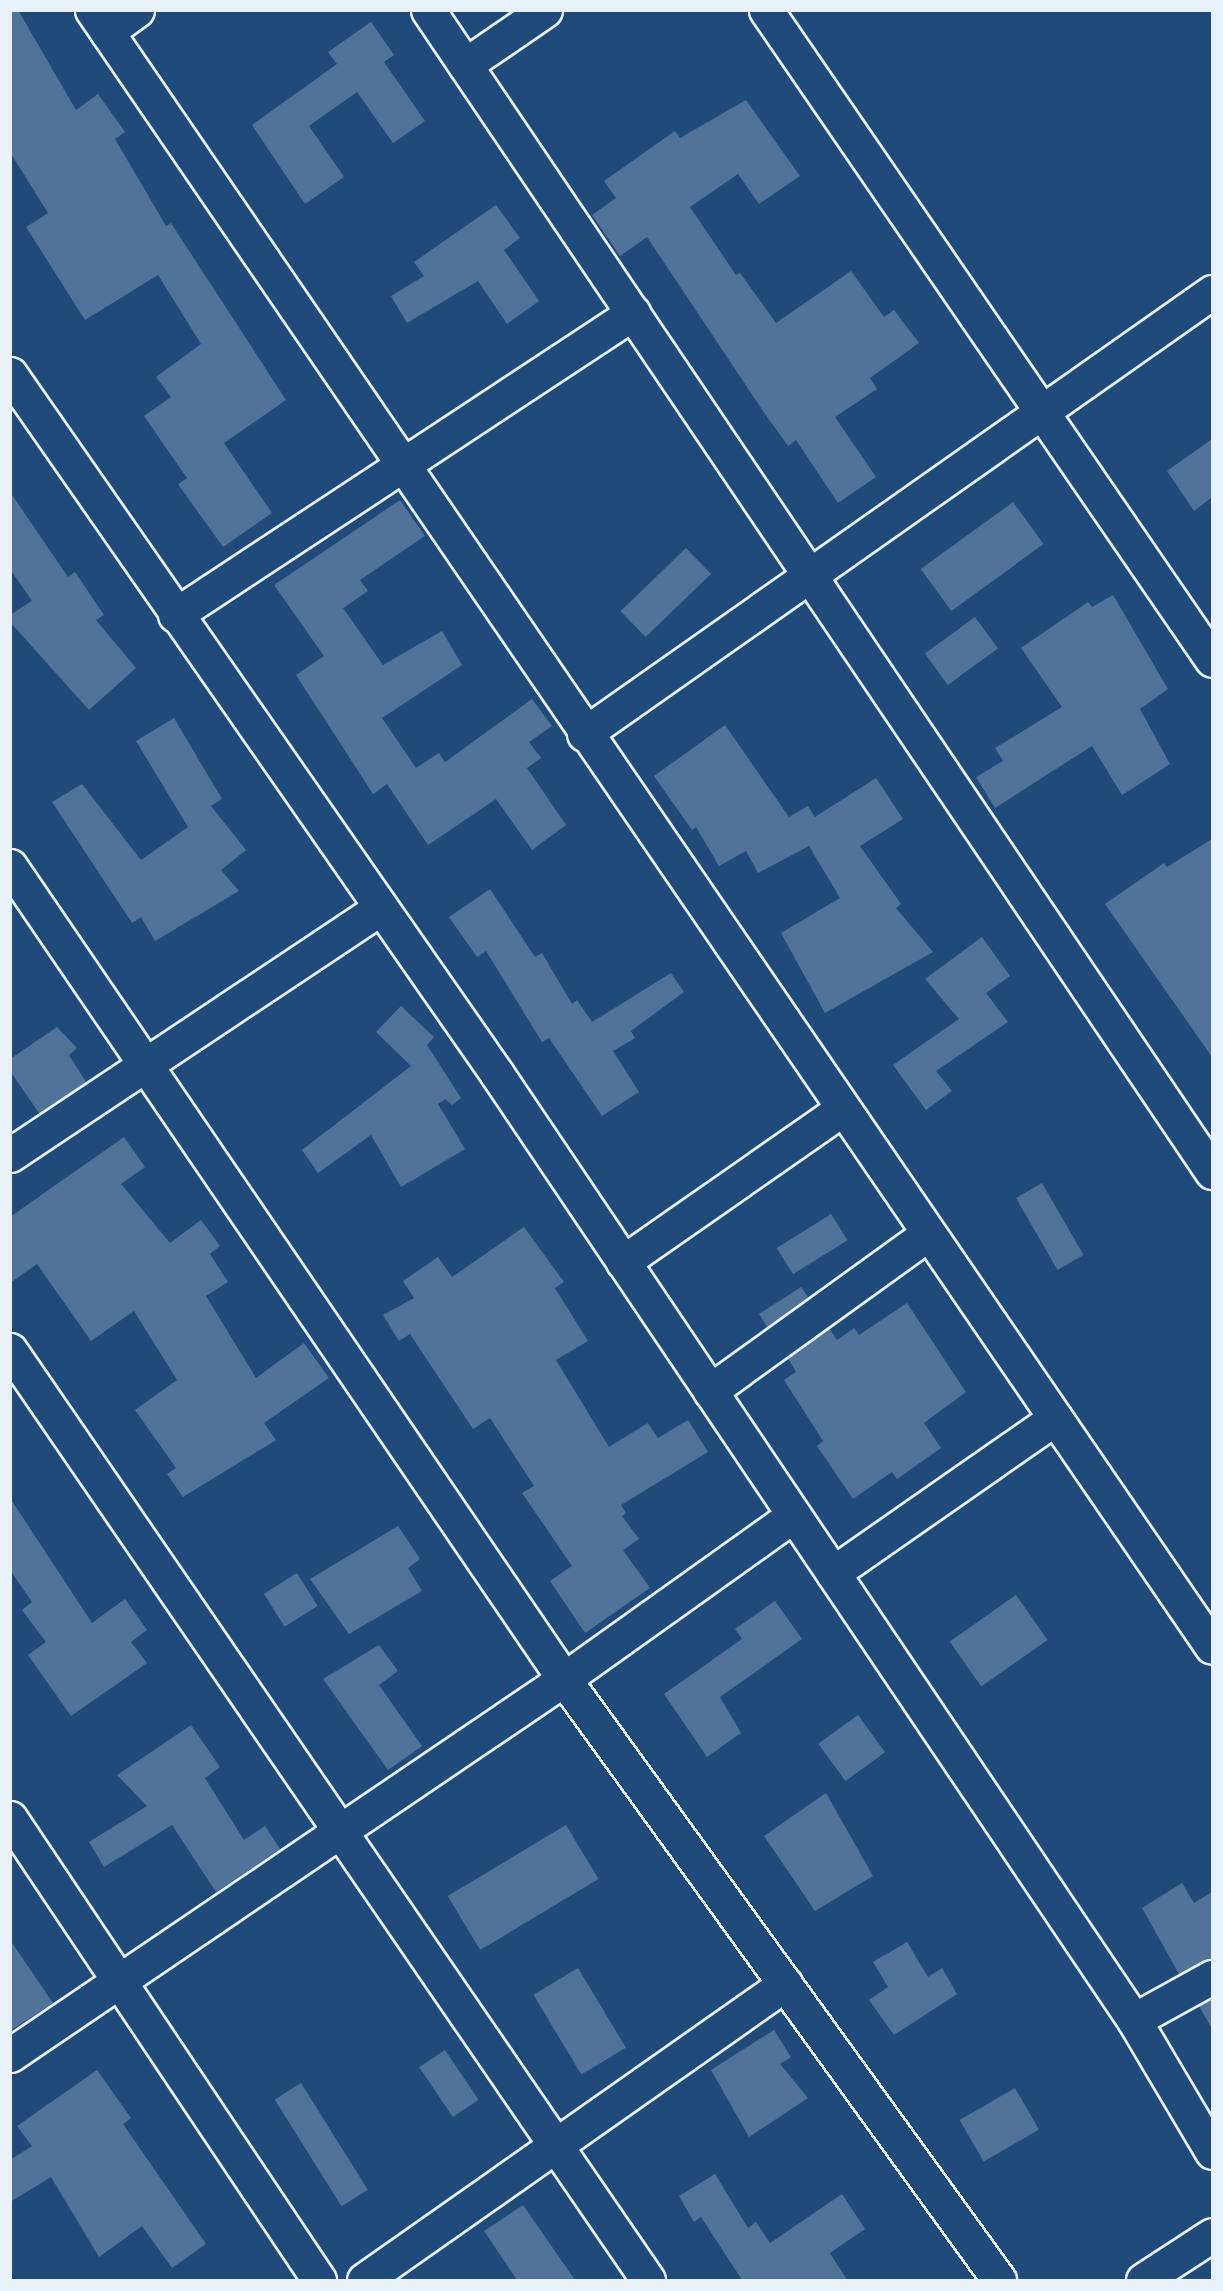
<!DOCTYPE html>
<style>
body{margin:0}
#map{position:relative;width:1223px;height:2291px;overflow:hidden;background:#1f4a7a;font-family:"Comic Neue",sans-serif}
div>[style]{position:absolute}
.building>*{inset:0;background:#517399;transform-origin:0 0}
.roads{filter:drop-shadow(2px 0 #e8f1f8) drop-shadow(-2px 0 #e8f1f8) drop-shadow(0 2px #e8f1f8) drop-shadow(0 -2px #e8f1f8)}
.minor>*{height:33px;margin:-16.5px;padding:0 16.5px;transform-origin:16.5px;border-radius:16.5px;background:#1f4a7a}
span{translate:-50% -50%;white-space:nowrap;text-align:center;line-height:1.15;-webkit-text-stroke:5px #1f4a7a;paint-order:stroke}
.frame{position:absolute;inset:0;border:12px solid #e8f1f8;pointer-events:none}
</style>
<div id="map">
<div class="building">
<i style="clip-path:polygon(10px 10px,18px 10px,76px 110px,98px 94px,125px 132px,115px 139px,166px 226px,171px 223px,286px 400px,224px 443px,272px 513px,223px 547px,178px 484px,187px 478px,144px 416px,171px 397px,156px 377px,201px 344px,158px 275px,85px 320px,26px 227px,48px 213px,10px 152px)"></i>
<i style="clip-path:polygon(371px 22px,394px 55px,384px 62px,425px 121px,393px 143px,357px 92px,309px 126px,344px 177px,305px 204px,252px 125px,337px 64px,328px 52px)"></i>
<i style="clip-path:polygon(746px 100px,800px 176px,759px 204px,738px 174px,690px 207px,736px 275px,740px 273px,776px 323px,851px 271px,884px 317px,894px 310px,919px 343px,870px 378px,877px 389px,835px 417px,876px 477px,838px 503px,796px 440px,788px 446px,765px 414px,647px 237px,620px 256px,592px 215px,616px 198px,604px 181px,675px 131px,680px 138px)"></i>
<i style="clip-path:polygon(496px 205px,520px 238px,504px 250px,539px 301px,507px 324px,478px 281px,407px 323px,391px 296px,424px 276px,414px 262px)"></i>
<i style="clip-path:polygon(1212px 439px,1212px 497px,1194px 511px,1167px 471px)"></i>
<i style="clip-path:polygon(10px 492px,68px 577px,75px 572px,104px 615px,96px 620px,136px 668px,89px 710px,10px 622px,10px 615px,32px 601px,10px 569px)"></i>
<i style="clip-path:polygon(400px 500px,425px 536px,360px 580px,368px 591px,343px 608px,383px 665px,442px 631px,462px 665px,382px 718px,416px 768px,439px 753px,445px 762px,532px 699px,552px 726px,529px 742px,541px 758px,527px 768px,566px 825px,532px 850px,496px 799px,428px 845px,387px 784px,373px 794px,296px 675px,324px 656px,274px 585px)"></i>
<i style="left:1013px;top:502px;width:52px;height:114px;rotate:54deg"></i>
<i style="left:686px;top:548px;width:36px;height:91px;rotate:46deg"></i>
<i style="clip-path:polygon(1113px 595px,1168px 689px,1140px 709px,1170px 764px,1122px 795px,1092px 746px,995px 808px,976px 777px,1003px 761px,995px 748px,1062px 707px,1021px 648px,1088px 602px,1092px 607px)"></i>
<i style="left:975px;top:617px;width:39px;height:62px;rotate:54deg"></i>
<i style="clip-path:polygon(174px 718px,222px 799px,211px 806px,246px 850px,221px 870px,239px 891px,155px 941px,141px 917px,132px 923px,52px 802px,82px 784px,141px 860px,188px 827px,136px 741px)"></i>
<i style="clip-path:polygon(725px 725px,789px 817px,808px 806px,815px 817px,876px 778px,903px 819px,860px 846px,901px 904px,896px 908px,933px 952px,825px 1013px,781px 933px,840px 898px,809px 846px,758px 873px,746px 851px,719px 866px,696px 827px,692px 830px,654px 776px)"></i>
<i style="clip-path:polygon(1212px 839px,1212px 1057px,1105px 904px,1164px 863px,1167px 867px)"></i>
<i style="clip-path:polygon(490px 889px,535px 957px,542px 953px,572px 1004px,577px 1000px,592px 1022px,671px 973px,684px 992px,631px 1031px,635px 1038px,613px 1051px,639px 1092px,602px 1116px,549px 1038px,542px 1042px,486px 951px,477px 957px,449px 917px)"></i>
<i style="clip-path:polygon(982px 937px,1010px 976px,986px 993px,1008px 1022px,936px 1071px,952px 1091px,926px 1110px,893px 1065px,959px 1019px,925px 979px)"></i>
<i style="clip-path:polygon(401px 1006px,434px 1037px,427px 1045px,461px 1098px,452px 1105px,445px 1099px,438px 1104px,465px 1149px,401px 1187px,371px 1135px,318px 1173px,302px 1150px,411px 1066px,376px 1032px)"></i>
<i style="clip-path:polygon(57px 1027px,77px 1048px,69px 1055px,86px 1082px,39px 1113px,10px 1071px,10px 1059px)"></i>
<i style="clip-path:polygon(124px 1137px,145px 1167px,121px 1184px,170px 1243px,201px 1220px,220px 1246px,210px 1254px,228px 1282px,206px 1296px,256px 1378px,304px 1343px,329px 1378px,264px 1423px,276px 1440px,183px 1497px,167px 1474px,176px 1468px,135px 1410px,177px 1380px,134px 1311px,91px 1341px,37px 1264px,10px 1283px,10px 1217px)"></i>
<i style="left:1042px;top:1183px;width:83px;height:30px;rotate:60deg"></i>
<i style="left:831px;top:1214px;width:31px;height:64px;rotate:58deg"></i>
<i style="clip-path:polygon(524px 1227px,564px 1282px,555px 1288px,588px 1341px,556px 1360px,609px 1447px,648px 1423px,658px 1438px,688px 1420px,708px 1452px,621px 1505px,626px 1513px,622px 1516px,639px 1539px,623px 1550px,650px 1588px,585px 1633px,550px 1581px,572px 1566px,522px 1493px,534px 1486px,490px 1418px,473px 1429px,410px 1334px,399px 1341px,383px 1315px,414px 1298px,403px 1281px,438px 1257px,452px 1277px)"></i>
<i style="clip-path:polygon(801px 1287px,808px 1297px,767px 1327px,759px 1314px)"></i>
<i style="clip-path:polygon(907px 1303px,966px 1392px,924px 1423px,941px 1448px,897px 1479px,892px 1472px,853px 1499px,817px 1446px,823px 1441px,784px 1380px,796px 1372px,788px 1358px,829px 1328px,837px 1340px,854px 1328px,859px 1335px)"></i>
<i style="clip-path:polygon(10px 1498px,92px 1623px,125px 1599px,147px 1630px,131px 1642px,147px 1663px,71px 1716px,28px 1655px,46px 1642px,22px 1610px,32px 1602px,10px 1570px)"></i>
<i style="clip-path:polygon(398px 1526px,420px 1559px,408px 1568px,422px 1591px,349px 1634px,310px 1579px)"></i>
<i style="left:297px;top:1573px;width:39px;height:39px;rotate:58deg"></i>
<i style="left:1016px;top:1595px;width:55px;height:81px;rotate:55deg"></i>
<i style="clip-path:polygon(775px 1601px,802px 1639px,720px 1697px,741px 1733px,707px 1757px,664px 1694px,742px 1639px,735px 1629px)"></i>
<i style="clip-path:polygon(379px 1645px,398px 1671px,379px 1685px,422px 1746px,388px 1770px,323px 1679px)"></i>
<i style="left:858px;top:1715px;width:46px;height:49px;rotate:54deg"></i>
<i style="clip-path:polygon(191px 1725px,220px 1767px,205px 1778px,244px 1840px,265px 1826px,280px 1849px,216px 1892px,172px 1825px,104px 1867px,89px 1842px,147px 1806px,117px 1775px)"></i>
<i style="clip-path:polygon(826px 1793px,873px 1876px,815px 1911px,764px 1836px)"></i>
<i style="left:566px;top:1825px;width:63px;height:138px;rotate:59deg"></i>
<i style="clip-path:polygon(1182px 1883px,1194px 1903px,1212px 1892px,1212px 1958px,1179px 1974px,1142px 1908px)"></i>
<i style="clip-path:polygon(10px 1940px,53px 2003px,10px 2031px)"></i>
<i style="clip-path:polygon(907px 1942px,928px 1977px,942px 1968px,957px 1994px,894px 2035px,869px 2000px,888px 1987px,873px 1962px)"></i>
<i style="left:578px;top:1968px;width:93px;height:52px;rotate:59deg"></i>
<i style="clip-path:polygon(1212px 1998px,1212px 2029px,1199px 2006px)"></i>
<i style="clip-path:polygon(774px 2030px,791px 2057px,780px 2064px,808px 2098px,749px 2137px,711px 2070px)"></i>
<i style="left:445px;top:2050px;width:60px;height:31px;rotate:56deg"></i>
<i style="clip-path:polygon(97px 2070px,131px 2118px,123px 2124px,206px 2244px,172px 2268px,142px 2226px,99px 2257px,51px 2177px,10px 2202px,10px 2160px,32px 2146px,17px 2126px)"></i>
<i style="left:301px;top:2083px;width:126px;height:31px;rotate:58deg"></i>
<i style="left:1015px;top:2088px;width:48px;height:64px;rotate:60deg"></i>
<i style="clip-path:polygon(715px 2174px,748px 2228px,756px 2222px,770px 2243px,842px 2194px,865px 2229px,830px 2253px,847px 2280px,742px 2280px,701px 2217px,694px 2222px,679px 2196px)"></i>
<i style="clip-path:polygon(523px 2205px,575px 2280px,517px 2280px,484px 2231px)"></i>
</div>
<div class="roads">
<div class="minor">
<i style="left:92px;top:10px;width:1983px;rotate:55.62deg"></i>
<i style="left:428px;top:10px;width:1402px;rotate:55.99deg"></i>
<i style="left:766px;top:10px;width:788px;rotate:55.54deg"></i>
<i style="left:107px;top:32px;width:37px;rotate:-36deg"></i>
<i style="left:465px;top:65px;width:97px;rotate:-34.5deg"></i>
<i style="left:10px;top:374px;width:853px;rotate:55.17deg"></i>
<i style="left:497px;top:1074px;width:1140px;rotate:56.05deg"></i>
<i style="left:1134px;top:2020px;width:153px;rotate:59.4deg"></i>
<i style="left:175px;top:615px;width:549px;rotate:-33.4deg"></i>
<i style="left:584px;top:734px;width:768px;rotate:-35.14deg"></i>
<i style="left:10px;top:866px;width:984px;rotate:55.73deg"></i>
<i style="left:564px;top:1679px;width:742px;rotate:54.1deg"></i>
<i style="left:10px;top:1155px;width:442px;rotate:-33.7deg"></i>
<i style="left:623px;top:1262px;width:267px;rotate:-34.9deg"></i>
<i style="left:10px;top:1350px;width:1128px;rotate:55.55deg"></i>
<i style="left:710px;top:1391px;width:269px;rotate:-35.8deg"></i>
<i style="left:833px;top:1573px;width:271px;rotate:-34.9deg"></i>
<i style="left:10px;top:1818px;width:556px;rotate:56.22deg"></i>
<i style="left:1134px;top:2020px;width:89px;rotate:-28.9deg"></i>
<i style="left:10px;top:2055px;width:670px;rotate:-34.16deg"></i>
<i style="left:564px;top:1679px;width:282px;rotate:-35.5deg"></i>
<i style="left:364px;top:2280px;width:515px;rotate:-35.11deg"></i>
<i style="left:1143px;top:2280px;width:82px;rotate:-33.1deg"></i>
</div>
</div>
<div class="frame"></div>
</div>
